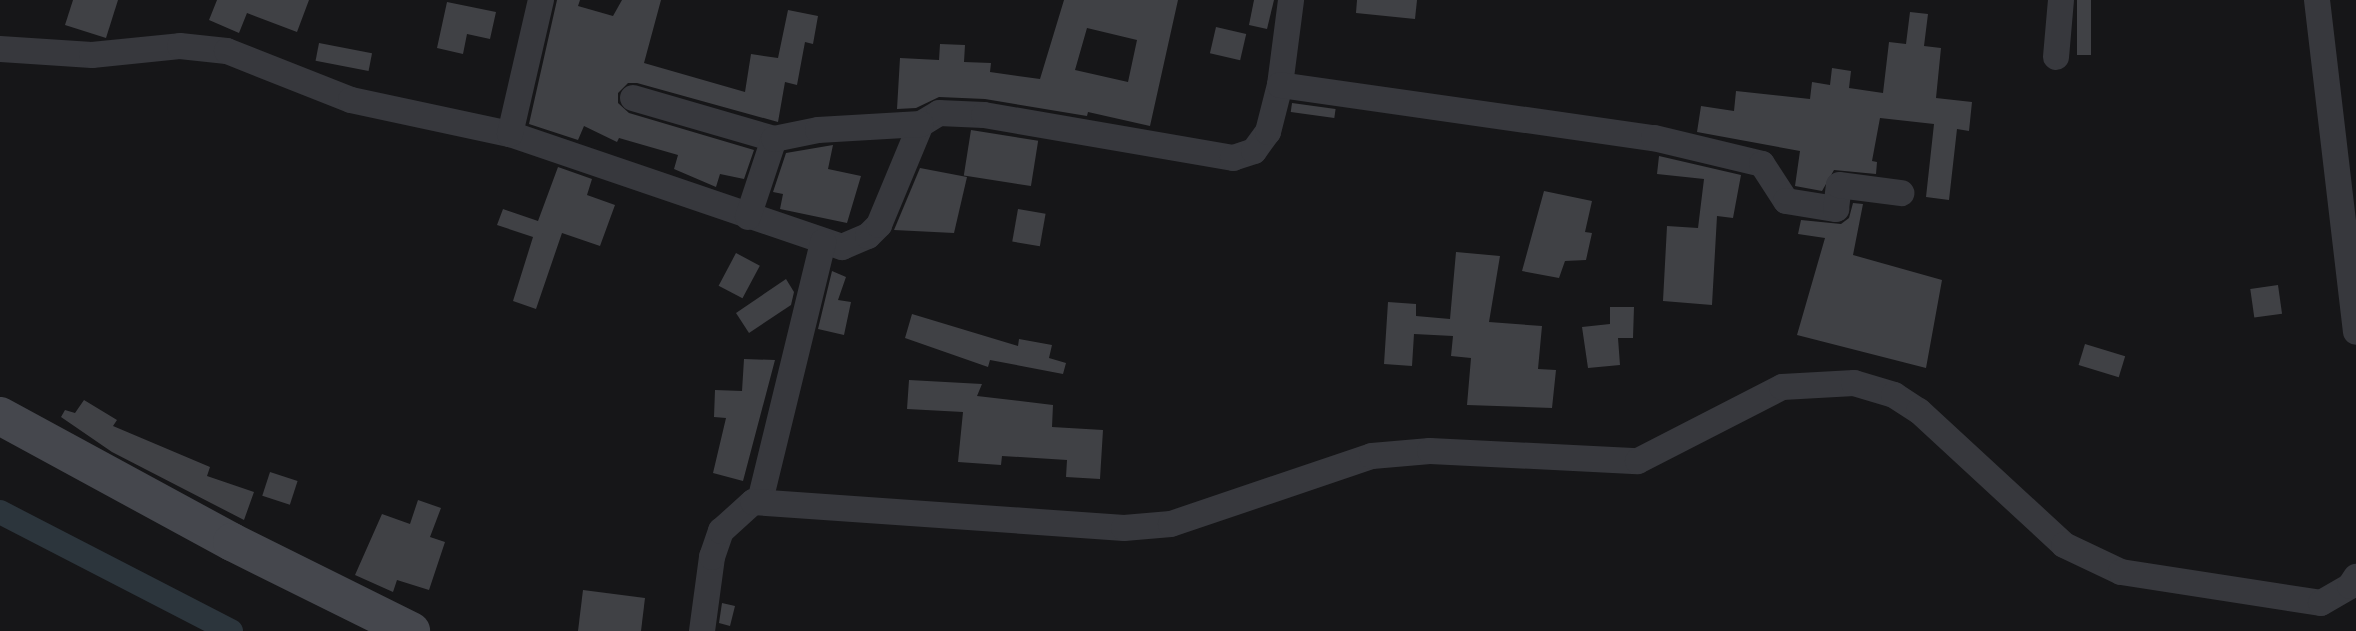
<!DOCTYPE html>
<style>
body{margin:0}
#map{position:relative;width:2356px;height:631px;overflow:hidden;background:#161618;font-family:"Archivo Narrow",sans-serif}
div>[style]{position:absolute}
.canal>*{height:24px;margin:-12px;padding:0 12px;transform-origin:12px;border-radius:12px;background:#2c353c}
.building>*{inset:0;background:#404145;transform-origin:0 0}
.street>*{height:26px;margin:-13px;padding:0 13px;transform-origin:13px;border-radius:13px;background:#37383d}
.secondary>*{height:38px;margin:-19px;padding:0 19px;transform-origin:19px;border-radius:19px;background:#45474d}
span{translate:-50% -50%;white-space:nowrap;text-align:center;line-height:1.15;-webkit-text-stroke:8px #111113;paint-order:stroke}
</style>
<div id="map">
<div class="canal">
<i style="left:0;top:512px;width:260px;rotate:27.3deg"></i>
</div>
<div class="building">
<i style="clip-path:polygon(73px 0,118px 0,106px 38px,65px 25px)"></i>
<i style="clip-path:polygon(217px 0,309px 0,297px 32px,247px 13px,239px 33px,209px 20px)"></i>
<i style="clip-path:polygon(557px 0,580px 0,578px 6px,613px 16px,622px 0,661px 0,644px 63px,745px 92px,751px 54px,778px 58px,788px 10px,818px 16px,813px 44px,805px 42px,797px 85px,785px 82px,778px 122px,637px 83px,628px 83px,618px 93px,618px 103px,629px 113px,754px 150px,744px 179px,720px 174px,716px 187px,674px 169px,678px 155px,619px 138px,617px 142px,584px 126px,578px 140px,529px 124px)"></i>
<i style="clip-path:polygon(evenodd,1064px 0,1178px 0,1150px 126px,1088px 112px,1087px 116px,985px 99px,939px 97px,916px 108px,897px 109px,900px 58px,939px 60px,940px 44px,965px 45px,964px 62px,991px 63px,990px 72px,1040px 79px,1064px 0,1087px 28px,1137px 40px,1128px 82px,1075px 70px,1087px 28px)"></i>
<i style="clip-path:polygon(1254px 0,1274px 0,1267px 29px,1249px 25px)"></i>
<i style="clip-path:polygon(1357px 0,1417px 0,1415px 19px,1356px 13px)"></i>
<i style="left:2077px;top:0;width:14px;height:55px"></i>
<i style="clip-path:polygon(447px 2px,496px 12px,490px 39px,467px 34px,463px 54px,437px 48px)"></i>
<i style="clip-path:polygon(1910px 12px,1928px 14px,1924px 46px,1941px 48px,1936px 98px,1972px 102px,1969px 131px,1957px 129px,1949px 200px,1926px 197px,1934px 124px,1880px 118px,1872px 161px,1877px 162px,1876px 174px,1834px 170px,1822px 191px,1795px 186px,1800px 151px,1697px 132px,1701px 106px,1734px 111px,1736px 91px,1810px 99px,1812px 82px,1830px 85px,1832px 68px,1851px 71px,1849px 88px,1883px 93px,1889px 42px,1906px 44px)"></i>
<i style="left:1216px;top:27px;width:31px;height:27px;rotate:13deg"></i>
<i style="left:319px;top:43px;width:54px;height:18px;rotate:11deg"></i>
<i style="left:1292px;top:103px;width:44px;height:9px;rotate:8deg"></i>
<i style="left:971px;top:130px;width:68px;height:46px;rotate:9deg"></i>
<i style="clip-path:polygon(833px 145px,828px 169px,861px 176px,847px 223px,780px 209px,783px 194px,773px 192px,786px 153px)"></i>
<i style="clip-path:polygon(1659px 156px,1741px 175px,1733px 218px,1717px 216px,1712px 305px,1663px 301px,1667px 226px,1698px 228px,1704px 179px,1657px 174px)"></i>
<i style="clip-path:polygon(558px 167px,592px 179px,587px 195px,615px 205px,600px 246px,562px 233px,536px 309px,513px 301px,533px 237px,497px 225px,503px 209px,538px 221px)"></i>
<i style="clip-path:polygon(920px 168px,967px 177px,954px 233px,894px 230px)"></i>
<i style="clip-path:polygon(1544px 191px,1592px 201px,1585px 232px,1592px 233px,1586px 260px,1565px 261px,1559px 278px,1522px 271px)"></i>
<i style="clip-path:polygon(1853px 203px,1863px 204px,1853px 255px,1942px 280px,1926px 368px,1797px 335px,1825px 238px,1798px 234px,1801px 220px,1841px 224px,1849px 218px)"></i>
<i style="left:1018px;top:209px;width:28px;height:33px;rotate:10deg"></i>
<i style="clip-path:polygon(1456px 252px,1500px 256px,1489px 322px,1542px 326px,1538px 369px,1556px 370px,1552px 408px,1467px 405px,1471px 358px,1451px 356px,1453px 336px,1414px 334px,1412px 366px,1384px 364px,1388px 302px,1416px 304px,1416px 316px,1450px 319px)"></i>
<i style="left:736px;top:253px;width:27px;height:37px;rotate:28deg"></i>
<i style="clip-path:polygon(832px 271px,846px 277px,838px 300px,851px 302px,844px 335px,818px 329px)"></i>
<i style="clip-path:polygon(786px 279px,794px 292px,791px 305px,749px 333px,736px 313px)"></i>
<i style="left:2278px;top:285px;width:29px;height:28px;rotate:82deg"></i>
<i style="clip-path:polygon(1610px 307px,1634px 307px,1633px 338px,1618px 338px,1620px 365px,1588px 368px,1582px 327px,1610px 324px)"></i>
<i style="clip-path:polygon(912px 314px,1018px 346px,1019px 339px,1052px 345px,1049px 358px,1066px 363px,1063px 374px,990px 360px,988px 367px,905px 338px)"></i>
<i style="left:2085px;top:344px;width:42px;height:22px;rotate:17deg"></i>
<i style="clip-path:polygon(744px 359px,775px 360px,743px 481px,713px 473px,726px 418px,714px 417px,715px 390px,742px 391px)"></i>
<i style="clip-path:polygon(909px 380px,982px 384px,977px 396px,1053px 405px,1052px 427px,1103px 430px,1100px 479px,1066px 477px,1067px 460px,1002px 456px,1001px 465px,958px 462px,963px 412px,907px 409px)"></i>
<i style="clip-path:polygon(84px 400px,117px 420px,113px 426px,210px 467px,207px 476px,254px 492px,244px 520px,112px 452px,61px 417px,65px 410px,75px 413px)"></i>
<i style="left:270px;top:472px;width:29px;height:25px;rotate:18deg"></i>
<i style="clip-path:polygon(418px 500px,441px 508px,430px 537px,445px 542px,429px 590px,397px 580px,393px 592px,355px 575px,382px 514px,410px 524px)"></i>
<i style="clip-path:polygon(583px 590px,645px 598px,641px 631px,578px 631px)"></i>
<i style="clip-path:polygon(722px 603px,735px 606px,730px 626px,719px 623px)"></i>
</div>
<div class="street">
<i style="left:2317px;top:0;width:334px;rotate:83.3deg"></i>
<i style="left:0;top:49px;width:92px;rotate:3.7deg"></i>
<i style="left:92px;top:55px;width:88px;rotate:-5.8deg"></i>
<i style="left:180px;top:46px;width:47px;rotate:6.1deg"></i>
<i style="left:227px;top:51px;width:133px;rotate:21.6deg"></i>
<i style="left:351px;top:100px;width:163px;rotate:12.1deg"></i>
<i style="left:510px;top:134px;width:351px;rotate:18.8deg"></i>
<i style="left:842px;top:247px;width:28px;rotate:-23deg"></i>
<i style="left:868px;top:236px;width:16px;rotate:-45deg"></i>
<i style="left:879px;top:225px;width:109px;rotate:-67.4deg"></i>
<i style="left:921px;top:124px;width:21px;rotate:-31deg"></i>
<i style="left:939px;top:113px;width:45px;rotate:2.5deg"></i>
<i style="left:984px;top:115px;width:253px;rotate:9.8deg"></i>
<i style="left:1233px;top:158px;width:22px;rotate:-18deg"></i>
<i style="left:1254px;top:151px;width:24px;rotate:-54deg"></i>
<i style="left:1268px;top:132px;width:49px;rotate:-75.7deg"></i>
<i style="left:1280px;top:85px;width:86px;rotate:-82.6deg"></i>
<i style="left:2056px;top:57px;width:57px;rotate:-85deg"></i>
<i style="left:1280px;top:85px;width:378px;rotate:8.1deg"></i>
<i style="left:1654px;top:138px;width:111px;rotate:13.5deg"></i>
<i style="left:1762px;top:164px;width:44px;rotate:57deg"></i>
<i style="left:1786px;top:201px;width:51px;rotate:9.1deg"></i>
<i style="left:1836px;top:209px;width:24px;rotate:-83deg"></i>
<i style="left:1839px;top:185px;width:63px;rotate:7.4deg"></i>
<i style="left:633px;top:98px;width:147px;rotate:16.2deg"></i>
<i style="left:510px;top:134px;width:138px;rotate:-77deg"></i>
<i style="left:748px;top:217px;width:82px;rotate:-71.6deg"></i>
<i style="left:774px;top:139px;width:45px;rotate:-11.6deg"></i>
<i style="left:818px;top:130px;width:103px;rotate:-3.3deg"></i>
<i style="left:760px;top:501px;width:267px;rotate:-76.3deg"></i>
<i style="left:702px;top:631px;width:75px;rotate:-82.3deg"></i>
<i style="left:712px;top:557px;width:28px;rotate:-71deg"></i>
<i style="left:721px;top:531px;width:43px;rotate:-42.2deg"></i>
<i style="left:753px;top:502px;width:372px;rotate:4deg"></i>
<i style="left:1124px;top:528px;width:47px;rotate:-4.9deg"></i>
<i style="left:1171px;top:524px;width:212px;rotate:-18.7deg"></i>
<i style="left:1372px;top:456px;width:58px;rotate:-4.9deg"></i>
<i style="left:1430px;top:451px;width:208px;rotate:2.8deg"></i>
<i style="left:1638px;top:461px;width:162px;rotate:-27.2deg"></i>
<i style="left:1782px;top:387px;width:72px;rotate:-3.2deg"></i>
<i style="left:1854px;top:383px;width:42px;rotate:16.7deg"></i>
<i style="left:1894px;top:395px;width:30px;rotate:33deg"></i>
<i style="left:1919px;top:411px;width:197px;rotate:42.7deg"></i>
<i style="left:2064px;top:545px;width:63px;rotate:25.3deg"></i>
<i style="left:2121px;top:572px;width:202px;rotate:8.8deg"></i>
<i style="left:2321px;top:603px;width:34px;rotate:-30deg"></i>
<i style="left:2350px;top:586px;width:11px;rotate:-56deg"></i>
</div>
<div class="secondary">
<i style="left:0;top:416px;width:264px;rotate:28.5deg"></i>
<i style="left:232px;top:542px;width:200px;rotate:26.4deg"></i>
</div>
</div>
